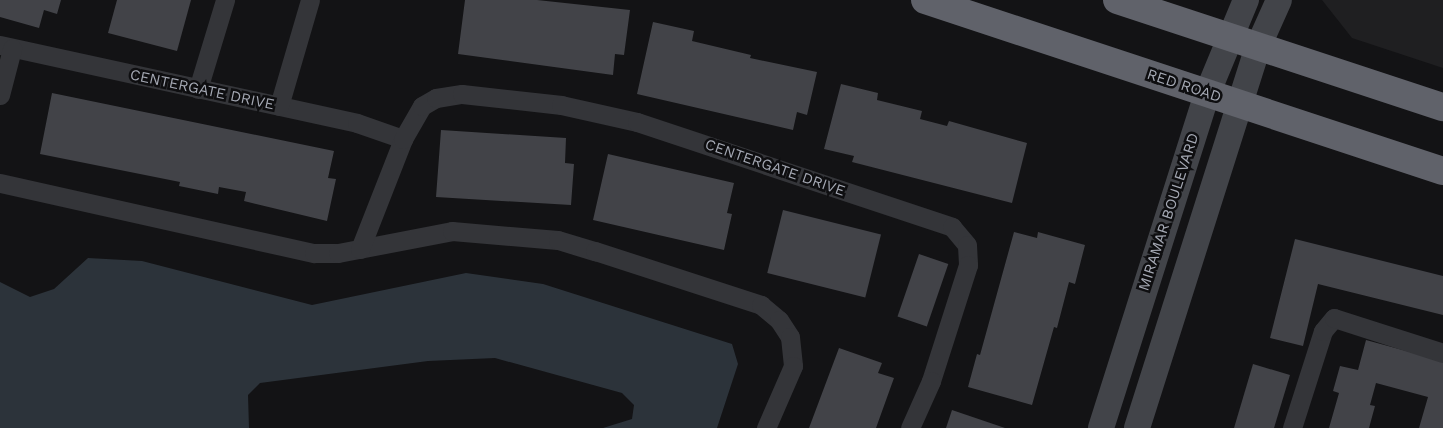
<!DOCTYPE html>
<style>
body{margin:0}
#map{position:relative;width:1443px;height:428px;overflow:hidden;background:#131315;font-family:"Work Sans",sans-serif}
div>[style]{position:absolute}
.built>*{inset:0;background:#1f1f21}
.water>*{inset:0;background:#2c333a}
.building>*{inset:0;background:#424348;transform-origin:0 0}
.street>*{height:19px;margin:-9.5px;padding:0 9.5px;transform-origin:9.5px;border-radius:9.5px;background:#343539}
.secondary>*{height:26px;margin:-13px;padding:0 13px;transform-origin:13px;border-radius:13px;background:#424449}
.highway>*{height:28px;margin:-14px;padding:0 14px;transform-origin:14px;border-radius:14px;background:#60626a}
span{translate:-50% -50%;white-space:nowrap;text-align:center;line-height:1.15;-webkit-text-stroke:5px #0e0e10;paint-order:stroke}
.street-label{font-size:15px;color:#a5a9b4}
</style>
<div id="map">
<div class="built">
<i style="clip-path:polygon(1322px 0,1443px 0,1443px 68px,1352px 38px)"></i>
</div>
<div class="water">
<i style="clip-path:polygon(88px 258px,142px 261px,312px 305px,466px 273px,543px 284px,732px 344px,738px 364px,717px 428px,603px 428px,632px 419px,634px 405px,622px 393px,495px 358px,428px 361px,260px 383px,248px 395px,249px 428px,0 428px,0 282px,30px 297px,54px 289px)"></i>
</div>
<div class="building">
<i style="clip-path:polygon(0 0,61px 0,57px 14px,44px 10px,39px 28px,0 17px)"></i>
<i style="clip-path:polygon(117px 0,191px 0,177px 51px,108px 33px)"></i>
<i style="clip-path:polygon(465px 0,537px 0,630px 10px,624px 55px,615px 54px,613px 75px,458px 54px)"></i>
<i style="clip-path:polygon(653px 22px,694px 31px,692px 41px,751px 55px,750px 58px,817px 72px,807px 115px,797px 112px,793px 130px,637px 94px)"></i>
<i style="clip-path:polygon(841px 84px,878px 93px,877px 100px,922px 111px,920px 119px,947px 126px,949px 121px,1027px 143px,1012px 203px,852px 162px,854px 156px,824px 149px)"></i>
<i style="clip-path:polygon(52px 93px,334px 151px,328px 178px,336px 179px,327px 221px,244px 201px,246px 192px,219px 187px,218px 194px,179px 186px,180px 182px,40px 154px)"></i>
<i style="clip-path:polygon(441px 130px,566px 138px,565px 163px,574px 164px,571px 205px,436px 197px)"></i>
<i style="clip-path:polygon(608px 154px,734px 183px,727px 213px,732px 214px,724px 250px,593px 220px)"></i>
<i style="left:783px;top:210px;width:101px;height:65px;rotate:14deg"></i>
<i style="clip-path:polygon(1014px 232px,1037px 238px,1038px 232px,1085px 245px,1075px 284px,1069px 282px,1057px 328px,1054px 327px,1032px 405px,968px 387px,977px 354px,980px 355px)"></i>
<i style="clip-path:polygon(1295px 239px,1443px 276px,1443px 315px,1318px 284px,1303px 346px,1270px 338px)"></i>
<i style="left:919px;top:254px;width:31px;height:66px;rotate:19deg"></i>
<i style="clip-path:polygon(1366px 340px,1443px 361px,1443px 428px,1419px 428px,1428px 397px,1376px 383px,1370px 405px,1375px 406px,1369px 428px,1329px 428px,1339px 393px,1333px 391px,1340px 366px,1358px 370px)"></i>
<i style="clip-path:polygon(839px 348px,882px 363px,878px 373px,894px 378px,876px 428px,809px 428px)"></i>
<i style="clip-path:polygon(1253px 364px,1290px 375px,1274px 428px,1234px 428px)"></i>
<i style="clip-path:polygon(952px 410px,1005px 428px,946px 428px)"></i>
</div>
<div class="street">
<i style="left:0;top:45px;width:365px;rotate:12.3deg"></i>
<i style="left:357px;top:123px;width:49px;rotate:19.2deg"></i>
<i style="left:198px;top:89px;width:93px;rotate:-73.1deg"></i>
<i style="left:0;top:95px;width:48px;rotate:-75.4deg"></i>
<i style="left:279px;top:106px;width:110px;rotate:-73.7deg"></i>
<i style="left:0;top:183px;width:322px;rotate:12.6deg"></i>
<i style="left:314px;top:253px;width:24px"></i>
<i style="left:338px;top:253px;width:116px;rotate:-10.9deg"></i>
<i style="left:452px;top:231px;width:106px;rotate:4.9deg"></i>
<i style="left:558px;top:240px;width:39px;rotate:17deg"></i>
<i style="left:595px;top:251px;width:175px;rotate:18deg"></i>
<i style="left:761px;top:305px;width:23px;rotate:40deg"></i>
<i style="left:779px;top:320px;width:20px;rotate:57deg"></i>
<i style="left:790px;top:337px;width:29px;rotate:84deg"></i>
<i style="left:793px;top:366px;width:68px;rotate:113.5deg"></i>
<i style="left:360px;top:249px;width:118px;rotate:-68.6deg"></i>
<i style="left:403px;top:139px;width:38px;rotate:-60deg"></i>
<i style="left:422px;top:106px;width:16px;rotate:-30deg"></i>
<i style="left:436px;top:98px;width:26px;rotate:-9deg"></i>
<i style="left:462px;top:94px;width:100px;rotate:6.3deg"></i>
<i style="left:561px;top:105px;width:78px;rotate:12.6deg"></i>
<i style="left:637px;top:122px;width:332px;rotate:18.4deg"></i>
<i style="left:952px;top:227px;width:23px;rotate:50deg"></i>
<i style="left:967px;top:245px;width:20px;rotate:87deg"></i>
<i style="left:968px;top:265px;width:122px;rotate:107.7deg"></i>
<i style="left:931px;top:381px;width:51px;rotate:114.1deg"></i>
<i style="left:1292px;top:428px;width:102px;rotate:-72.3deg"></i>
<i style="left:1323px;top:331px;width:17px;rotate:-50deg"></i>
<i style="left:1334px;top:318px;width:114px;rotate:17.8deg"></i>
</div>
<div class="secondary">
<i style="left:1101px;top:428px;width:350px;rotate:-72.4deg"></i>
<i style="left:1207px;top:94px;width:102px;rotate:-67.5deg"></i>
<i style="left:1137px;top:428px;width:400px;rotate:-72.4deg"></i>
<i style="left:1258px;top:47px;width:51px;rotate:-65.9deg"></i>
</div>
<div class="highway">
<i style="left:925px;top:0;width:545px;rotate:18.27deg"></i>
<i style="left:1117px;top:0;width:343px;rotate:18.2deg"></i>
</div>
<div class="street-label">
<span style="left:1184px;top:86px;rotate:18deg">RED ROAD</span>
<span style="left:202px;top:90px;rotate:12deg">CENTERGATE DRIVE</span>
<span style="left:775px;top:168px;rotate:19deg">CENTERGATE DRIVE</span>
<span style="left:1169px;top:212px;rotate:-72deg">MIRAMAR BOULEVARD</span>
</div>
</div>
